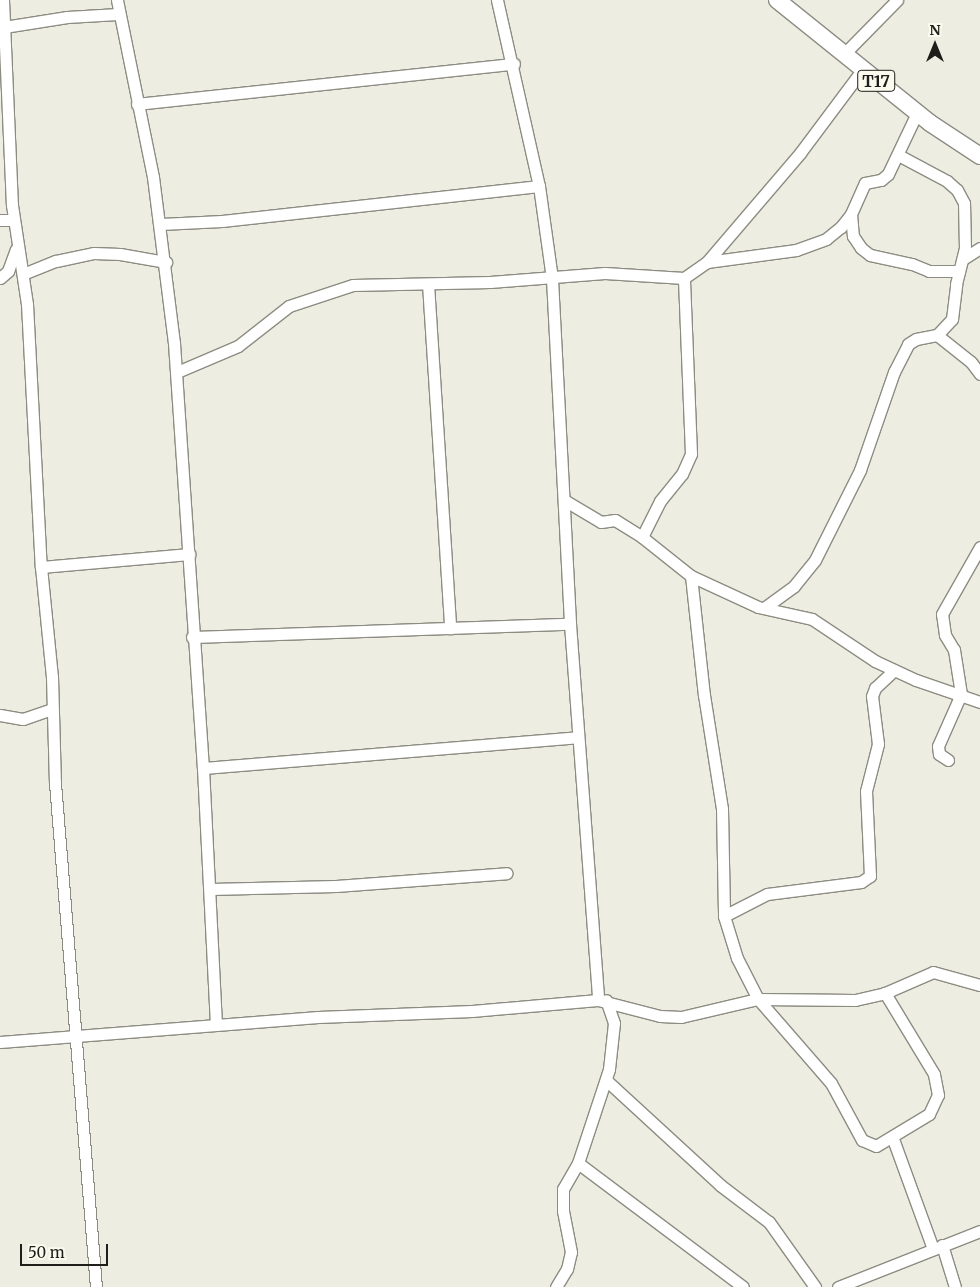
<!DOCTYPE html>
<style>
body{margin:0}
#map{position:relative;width:980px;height:1287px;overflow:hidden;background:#edede1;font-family:Merriweather,serif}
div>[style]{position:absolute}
.roads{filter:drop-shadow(1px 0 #8d8c82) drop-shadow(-1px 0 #8d8c82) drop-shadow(0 1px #8d8c82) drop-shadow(0 -1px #8d8c82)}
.minor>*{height:11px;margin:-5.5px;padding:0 5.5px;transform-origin:5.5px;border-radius:5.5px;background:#fff}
.primary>*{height:16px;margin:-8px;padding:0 8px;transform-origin:8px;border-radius:8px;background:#fff}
span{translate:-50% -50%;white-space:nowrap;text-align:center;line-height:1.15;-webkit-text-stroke:4px #fafaee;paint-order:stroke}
.shield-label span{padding:1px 4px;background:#fafaee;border:1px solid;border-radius:4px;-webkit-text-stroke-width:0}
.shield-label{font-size:16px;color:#1e1e1a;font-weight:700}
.north{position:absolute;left:910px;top:20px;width:50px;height:50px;-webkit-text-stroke:4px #fafaee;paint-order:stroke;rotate:0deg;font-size:14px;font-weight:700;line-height:20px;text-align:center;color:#1e1e1a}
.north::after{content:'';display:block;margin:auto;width:18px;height:22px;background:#1e1e1a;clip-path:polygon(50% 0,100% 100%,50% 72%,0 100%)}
.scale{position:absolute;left:20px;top:1244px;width:88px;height:22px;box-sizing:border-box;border:2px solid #1e1e1a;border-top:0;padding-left:6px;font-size:15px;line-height:18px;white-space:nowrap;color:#1e1e1a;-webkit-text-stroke:4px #fafaee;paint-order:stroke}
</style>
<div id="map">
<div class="roads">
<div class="minor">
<i style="left:3px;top:0;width:205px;rotate:87.5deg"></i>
<i style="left:12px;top:205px;width:100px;rotate:81.4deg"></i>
<i style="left:27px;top:304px;width:263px;rotate:87deg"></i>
<i style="left:41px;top:567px;width:111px;rotate:84.3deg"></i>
<i style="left:52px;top:677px;width:106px;rotate:88.4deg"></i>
<i style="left:55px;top:783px;width:506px;rotate:85.35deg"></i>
<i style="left:117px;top:0;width:181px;rotate:78.5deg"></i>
<i style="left:153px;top:177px;width:167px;rotate:82.8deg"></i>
<i style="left:174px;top:343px;width:426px;rotate:86.1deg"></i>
<i style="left:203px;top:768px;width:257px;rotate:87.1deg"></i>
<i style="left:497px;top:0;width:191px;rotate:77.3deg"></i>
<i style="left:539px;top:186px;width:94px;rotate:82deg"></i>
<i style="left:552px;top:279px;width:345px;rotate:87deg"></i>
<i style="left:570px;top:624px;width:377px;rotate:85.7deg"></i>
<i style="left:4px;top:27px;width:64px;rotate:-9deg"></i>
<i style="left:67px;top:17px;width:51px;rotate:-3.4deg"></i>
<i style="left:843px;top:55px;width:77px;rotate:-45.5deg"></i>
<i style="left:137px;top:104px;width:379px;rotate:-6.1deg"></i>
<i style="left:851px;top:214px;width:22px;rotate:85deg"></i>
<i style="left:853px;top:236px;width:14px;rotate:56deg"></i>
<i style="left:861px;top:248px;width:11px;rotate:38deg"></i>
<i style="left:870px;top:255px;width:43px;rotate:12.1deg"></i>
<i style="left:912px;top:264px;width:18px;rotate:22deg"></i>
<i style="left:929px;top:271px;width:30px"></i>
<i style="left:0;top:220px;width:13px"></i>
<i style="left:161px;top:224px;width:61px;rotate:-2.8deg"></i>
<i style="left:222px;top:221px;width:319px;rotate:-6.3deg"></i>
<i style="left:963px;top:259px;width:20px;rotate:-33deg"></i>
<i style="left:707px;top:262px;width:90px;rotate:-7.7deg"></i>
<i style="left:796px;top:250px;width:32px;rotate:-20deg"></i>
<i style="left:826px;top:239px;width:19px;rotate:-39deg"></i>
<i style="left:841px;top:227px;width:16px;rotate:-52deg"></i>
<i style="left:851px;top:214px;width:34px;rotate:-66deg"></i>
<i style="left:865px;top:183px;width:16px;rotate:-11deg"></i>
<i style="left:881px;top:180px;width:9px;rotate:-41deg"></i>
<i style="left:888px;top:174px;width:68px;rotate:-64.6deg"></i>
<i style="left:23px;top:274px;width:35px;rotate:-22deg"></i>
<i style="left:56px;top:261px;width:39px;rotate:-12deg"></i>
<i style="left:94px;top:253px;width:26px;rotate:2deg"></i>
<i style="left:120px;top:254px;width:47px;rotate:9.9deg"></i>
<i style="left:0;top:278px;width:11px;rotate:-41deg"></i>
<i style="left:8px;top:271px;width:23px;rotate:-70deg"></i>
<i style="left:428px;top:284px;width:345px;rotate:86.3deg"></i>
<i style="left:937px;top:335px;width:43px;rotate:38.5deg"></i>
<i style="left:971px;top:362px;width:15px;rotate:53deg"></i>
<i style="left:177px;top:372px;width:66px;rotate:-23.1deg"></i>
<i style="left:238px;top:346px;width:65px;rotate:-38.1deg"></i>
<i style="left:289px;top:306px;width:67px;rotate:-18.2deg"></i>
<i style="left:353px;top:285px;width:137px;rotate:-1.3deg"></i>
<i style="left:490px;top:282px;width:115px;rotate:-4.5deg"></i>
<i style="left:605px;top:273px;width:79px;rotate:3.6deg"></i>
<i style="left:684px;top:278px;width:28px;rotate:-35deg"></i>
<i style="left:707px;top:262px;width:143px;rotate:-49.5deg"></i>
<i style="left:800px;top:153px;width:104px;rotate:-53.2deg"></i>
<i style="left:564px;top:500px;width:43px;rotate:30.7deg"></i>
<i style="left:601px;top:522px;width:14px;rotate:-8deg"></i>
<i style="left:615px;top:520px;width:32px;rotate:32deg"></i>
<i style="left:642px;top:537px;width:63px;rotate:38.5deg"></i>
<i style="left:691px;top:576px;width:74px;rotate:24.8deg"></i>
<i style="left:758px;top:607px;width:55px;rotate:12.5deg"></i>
<i style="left:812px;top:619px;width:76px;rotate:33.7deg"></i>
<i style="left:875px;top:661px;width:45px;rotate:24.9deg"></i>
<i style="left:916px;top:680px;width:68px;rotate:19deg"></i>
<i style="left:642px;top:537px;width:40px;rotate:-63.4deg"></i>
<i style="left:660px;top:501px;width:35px;rotate:-51deg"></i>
<i style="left:682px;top:474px;width:22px;rotate:-66deg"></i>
<i style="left:691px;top:454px;width:176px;rotate:-92.3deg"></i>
<i style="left:41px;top:567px;width:149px;rotate:-5deg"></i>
<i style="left:691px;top:576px;width:120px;rotate:83.8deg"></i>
<i style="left:704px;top:695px;width:115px;rotate:81deg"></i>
<i style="left:722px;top:809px;width:107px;rotate:88.9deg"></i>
<i style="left:724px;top:916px;width:44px;rotate:72.8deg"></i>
<i style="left:737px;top:958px;width:46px;rotate:62.9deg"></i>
<i style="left:758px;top:999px;width:111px;rotate:49deg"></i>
<i style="left:831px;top:1083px;width:65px;rotate:61.5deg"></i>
<i style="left:862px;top:1140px;width:15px;rotate:23deg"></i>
<i style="left:876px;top:1146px;width:62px;rotate:-31.1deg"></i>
<i style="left:929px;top:1114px;width:21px;rotate:-65deg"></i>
<i style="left:938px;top:1095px;width:21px;rotate:-101deg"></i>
<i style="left:934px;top:1074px;width:95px;rotate:-121.2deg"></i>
<i style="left:764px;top:608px;width:37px;rotate:-36deg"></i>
<i style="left:794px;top:586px;width:33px;rotate:-51deg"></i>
<i style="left:815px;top:560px;width:101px;rotate:-63.4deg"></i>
<i style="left:860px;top:470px;width:104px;rotate:-70.9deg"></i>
<i style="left:894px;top:372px;width:31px;rotate:-63deg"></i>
<i style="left:908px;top:344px;width:9px;rotate:-32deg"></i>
<i style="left:916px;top:339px;width:21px;rotate:-11deg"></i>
<i style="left:937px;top:335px;width:22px;rotate:-47deg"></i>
<i style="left:952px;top:319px;width:35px;rotate:-83deg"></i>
<i style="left:956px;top:284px;width:36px;rotate:-76deg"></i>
<i style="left:965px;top:249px;width:46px;rotate:-91.2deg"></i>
<i style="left:964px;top:203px;width:15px;rotate:-118deg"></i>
<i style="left:957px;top:190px;width:13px;rotate:-138deg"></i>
<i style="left:947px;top:181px;width:55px;rotate:-152deg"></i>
<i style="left:192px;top:637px;width:378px;rotate:-2deg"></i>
<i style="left:0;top:715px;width:23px;rotate:10deg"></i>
<i style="left:23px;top:719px;width:31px;rotate:-19deg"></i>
<i style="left:948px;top:760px;width:11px;rotate:-146deg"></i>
<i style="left:939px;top:754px;width:8px;rotate:-97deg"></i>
<i style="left:938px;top:746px;width:57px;rotate:-66.1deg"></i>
<i style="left:961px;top:694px;width:45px;rotate:-99deg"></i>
<i style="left:954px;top:650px;width:17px;rotate:-121deg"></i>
<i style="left:945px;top:635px;width:21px;rotate:-98deg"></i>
<i style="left:942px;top:614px;width:77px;rotate:-60.4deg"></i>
<i style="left:203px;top:768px;width:376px;rotate:-4.7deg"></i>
<i style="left:210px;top:889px;width:126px;rotate:-1.4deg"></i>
<i style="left:336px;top:886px;width:171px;rotate:-4.3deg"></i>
<i style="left:724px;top:916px;width:48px;rotate:-27.1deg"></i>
<i style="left:767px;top:894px;width:95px;rotate:-7.3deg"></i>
<i style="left:861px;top:882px;width:11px;rotate:-34deg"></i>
<i style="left:870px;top:876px;width:85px;rotate:-92.7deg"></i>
<i style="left:866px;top:791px;width:49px;rotate:-75.7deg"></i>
<i style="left:878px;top:744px;width:48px;rotate:-97.1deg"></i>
<i style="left:872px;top:696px;width:9px;rotate:-69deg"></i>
<i style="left:875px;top:688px;width:26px;rotate:-43deg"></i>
<i style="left:0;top:1042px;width:319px;rotate:-4.5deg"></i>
<i style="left:318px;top:1017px;width:154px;rotate:-2.2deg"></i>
<i style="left:472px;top:1011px;width:126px;rotate:-5deg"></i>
<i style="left:598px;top:1000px;width:64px;rotate:14.5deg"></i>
<i style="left:660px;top:1016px;width:21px;rotate:3deg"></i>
<i style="left:681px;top:1017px;width:79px;rotate:-13.2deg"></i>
<i style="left:758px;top:999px;width:97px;rotate:0.6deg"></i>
<i style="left:855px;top:1000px;width:31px;rotate:-13deg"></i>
<i style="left:885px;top:993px;width:52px;rotate:-23.6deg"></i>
<i style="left:933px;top:972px;width:49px;rotate:15.5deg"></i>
<i style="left:606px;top:1080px;width:155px;rotate:42.6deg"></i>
<i style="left:720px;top:1185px;width:61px;rotate:37.1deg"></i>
<i style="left:769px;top:1222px;width:80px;rotate:54.7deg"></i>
<i style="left:893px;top:1139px;width:117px;rotate:70deg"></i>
<i style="left:578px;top:1163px;width:206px;rotate:36.9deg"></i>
<i style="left:942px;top:1245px;width:44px;rotate:72.8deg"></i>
<i style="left:556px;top:1287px;width:21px;rotate:-59deg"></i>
<i style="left:567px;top:1269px;width:17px;rotate:-77deg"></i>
<i style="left:571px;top:1252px;width:42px;rotate:-101deg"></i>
<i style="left:563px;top:1211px;width:22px;rotate:-90deg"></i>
<i style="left:563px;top:1189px;width:30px;rotate:-60deg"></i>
<i style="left:578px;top:1163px;width:99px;rotate:-71.7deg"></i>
<i style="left:609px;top:1069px;width:46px;rotate:-83.8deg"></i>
<i style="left:614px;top:1023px;width:24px;rotate:-109deg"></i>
<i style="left:838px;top:1287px;width:153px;rotate:-21.5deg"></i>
</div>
<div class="primary">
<i style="left:777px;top:0;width:196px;rotate:38.8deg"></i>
<i style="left:930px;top:123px;width:60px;rotate:33.4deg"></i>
</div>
</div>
<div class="shield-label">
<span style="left:876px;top:81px">T17</span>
</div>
<div class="north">N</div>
<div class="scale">50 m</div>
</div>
